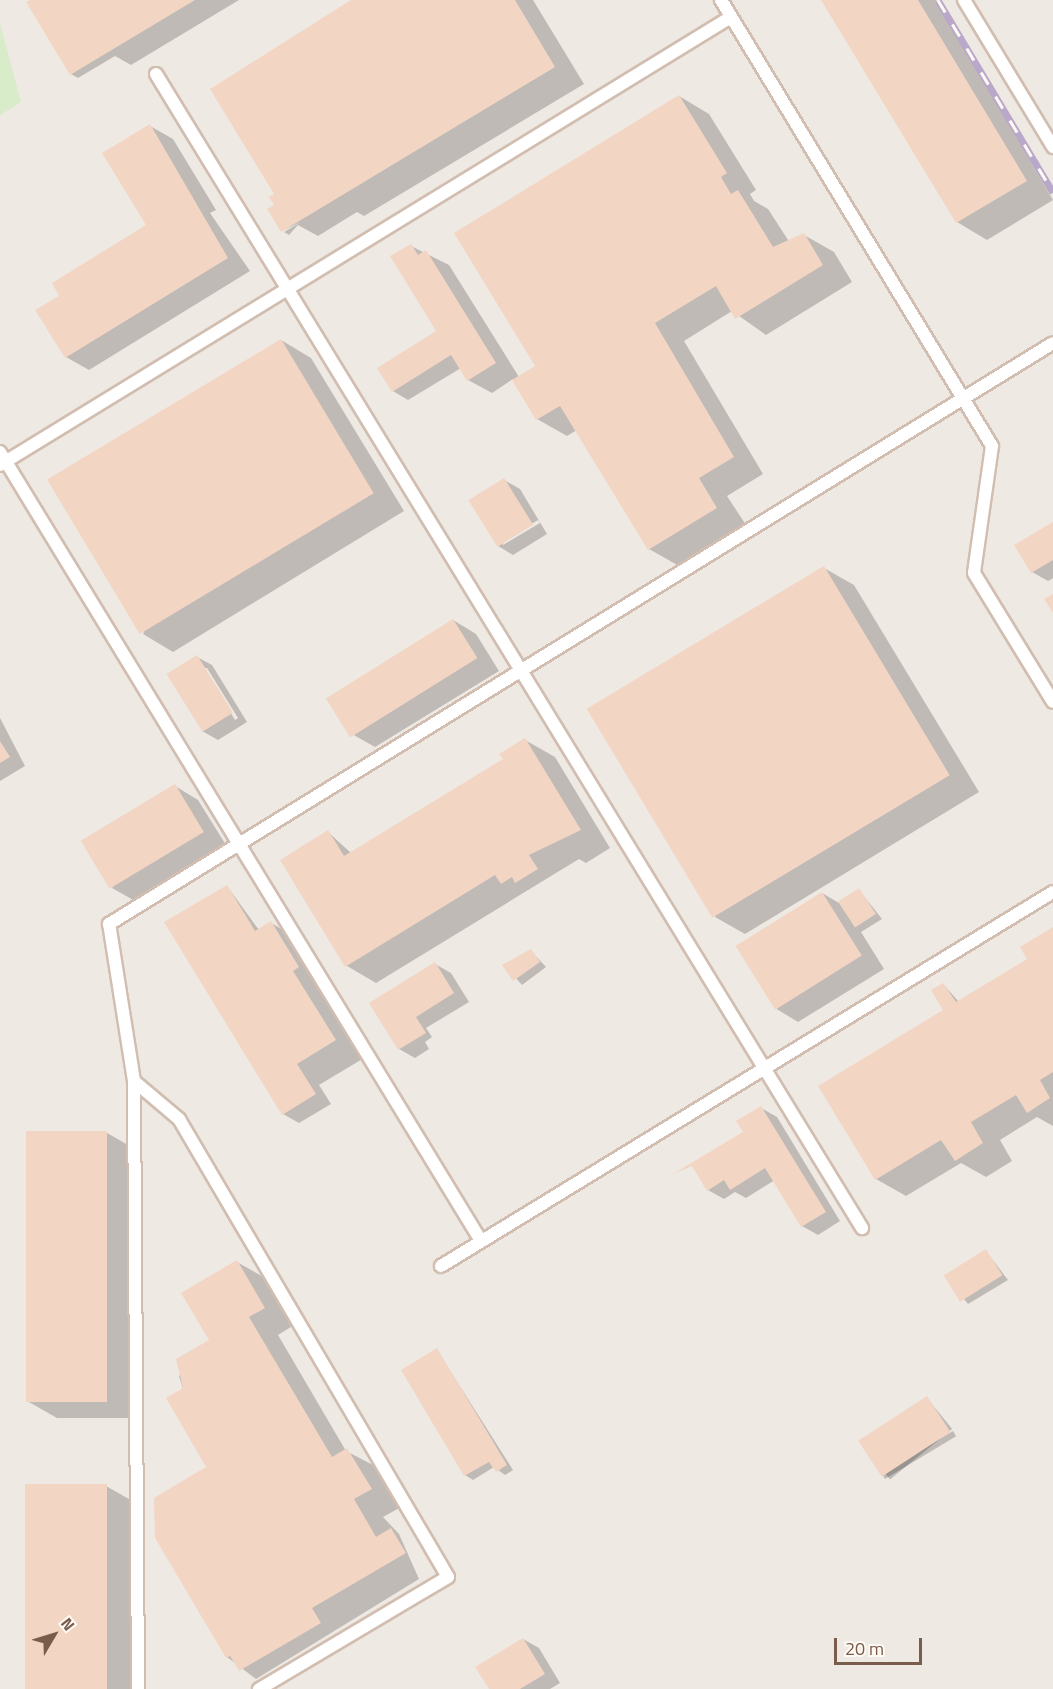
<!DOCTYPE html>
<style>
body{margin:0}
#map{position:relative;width:1053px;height:1689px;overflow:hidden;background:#fdf6ec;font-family:"Titillium Web",sans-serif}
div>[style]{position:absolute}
.industrial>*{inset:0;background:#efe9e4;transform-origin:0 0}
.green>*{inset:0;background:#d8ecc9}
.shadow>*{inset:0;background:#0003;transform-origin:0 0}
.building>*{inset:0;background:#f3d5c3;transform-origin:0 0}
.roads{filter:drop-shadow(2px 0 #d1beb0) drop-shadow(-2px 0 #d1beb0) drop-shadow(0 2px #d1beb0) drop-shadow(0 -2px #d1beb0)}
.lane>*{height:12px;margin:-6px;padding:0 6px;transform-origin:6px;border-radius:6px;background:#fff}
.rail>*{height:7px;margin-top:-3.5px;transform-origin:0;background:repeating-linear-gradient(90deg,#fffaf3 0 14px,#b9a8c9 0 28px);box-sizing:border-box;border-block:2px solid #b9a8c9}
span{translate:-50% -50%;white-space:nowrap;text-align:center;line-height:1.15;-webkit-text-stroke:6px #fffaf3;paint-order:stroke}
.north{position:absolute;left:24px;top:1605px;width:60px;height:60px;-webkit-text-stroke:4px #fffaf3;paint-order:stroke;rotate:52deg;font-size:16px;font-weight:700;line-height:24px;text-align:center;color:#7a5c4d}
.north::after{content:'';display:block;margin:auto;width:21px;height:27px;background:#7a5c4d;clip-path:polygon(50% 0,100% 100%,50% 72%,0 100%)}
.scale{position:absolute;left:834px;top:1638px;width:88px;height:27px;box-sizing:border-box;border:3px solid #7a5c4d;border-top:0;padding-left:8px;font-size:18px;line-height:21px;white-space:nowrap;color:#7a5c4d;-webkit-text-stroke:4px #fffaf3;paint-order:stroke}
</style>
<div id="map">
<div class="industrial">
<i style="left:0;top:0;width:1053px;height:1689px"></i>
</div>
<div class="green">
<i style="clip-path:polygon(0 23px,21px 102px,0 115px)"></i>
</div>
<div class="shadow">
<i style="clip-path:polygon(33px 0,239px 0,131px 65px,115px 56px,78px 78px,71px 74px)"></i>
<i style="clip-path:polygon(354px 0,533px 0,584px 84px,364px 216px,357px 212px,318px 236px,298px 225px,289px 235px,284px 232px,301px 222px,282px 231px,274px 195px)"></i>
<i style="clip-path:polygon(823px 0,936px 0,1053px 200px,987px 240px,957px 222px)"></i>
<i style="clip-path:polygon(679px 96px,709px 114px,756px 190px,750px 194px,754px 201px,768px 209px,790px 243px,804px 235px,834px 252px,852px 282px,766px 335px,732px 311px,684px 341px,763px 474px,727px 496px,746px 525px,679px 566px,649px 549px,577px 430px,567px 436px,537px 419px,513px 379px,492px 393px,468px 380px,461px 368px,408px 400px,393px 391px,438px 331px,411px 246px,449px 265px,519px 377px,537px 366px)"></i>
<i style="clip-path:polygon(150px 126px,173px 139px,216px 210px,210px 213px,250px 271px,89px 370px,66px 357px,61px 296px,149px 225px)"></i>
<i style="clip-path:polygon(281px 340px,311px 358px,404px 511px,173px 652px,143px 634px)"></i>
<i style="clip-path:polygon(evenodd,504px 480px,520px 489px,547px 534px,513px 555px,498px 546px,504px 480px,538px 520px,540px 523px,503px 545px,503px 541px,538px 520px)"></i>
<i style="clip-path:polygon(1053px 524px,1053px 578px,1048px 581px,1032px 572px)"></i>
<i style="clip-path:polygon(824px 568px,854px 585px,979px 792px,745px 934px,715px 917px)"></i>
<i style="clip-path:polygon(453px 620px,476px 634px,499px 671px,375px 747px,352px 734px)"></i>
<i style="clip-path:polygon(evenodd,197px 657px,212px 665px,247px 722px,218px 740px,202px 731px,197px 657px,203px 668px,207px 668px,238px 718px,235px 720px,203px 668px)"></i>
<i style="clip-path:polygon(0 718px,25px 766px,0 781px)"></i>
<i style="clip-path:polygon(525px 740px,555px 757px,610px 848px,586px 863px,579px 859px,376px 983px,347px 966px,328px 832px,351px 853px,505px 759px)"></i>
<i style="clip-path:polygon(175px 786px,198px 800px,226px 845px,135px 901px,112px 888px)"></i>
<i style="clip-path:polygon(227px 886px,259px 930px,271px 923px,301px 940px,364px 1058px,319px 1085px,331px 1104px,299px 1123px,283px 1114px)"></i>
<i style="clip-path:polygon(859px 890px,882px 919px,861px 932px,884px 969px,798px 1022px,775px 1008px,822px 893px,839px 903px)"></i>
<i style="clip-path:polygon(1053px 929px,1053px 1126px,1037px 1117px,1000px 1140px,1012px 1161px,986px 1177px,961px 1163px,906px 1196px,876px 1179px,945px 1010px,943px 984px,959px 1002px,1029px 959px)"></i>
<i style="clip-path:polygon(531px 951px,546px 967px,522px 985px,505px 966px)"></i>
<i style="clip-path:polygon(435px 964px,451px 973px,469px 1002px,426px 1028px,432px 1037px,425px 1042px,429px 1049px,415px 1058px,399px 1049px)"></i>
<i style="clip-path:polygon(761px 1108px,777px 1117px,840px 1221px,818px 1235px,802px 1226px,775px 1180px,746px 1198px,735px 1192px,724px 1199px,708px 1190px)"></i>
<i style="clip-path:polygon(107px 1133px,137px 1150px,137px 1418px,57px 1418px,27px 1401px)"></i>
<i style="clip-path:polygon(986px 1251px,1008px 1280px,968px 1304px,945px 1275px)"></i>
<i style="clip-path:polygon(237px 1262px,267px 1279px,294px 1325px,278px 1335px,346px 1451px,377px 1467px,401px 1507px,383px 1517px,399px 1534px,419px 1579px,256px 1679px,227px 1657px,208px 1468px,179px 1376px,211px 1341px)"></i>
<i style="clip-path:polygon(437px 1350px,513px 1470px,505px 1475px,494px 1467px,473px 1480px,465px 1475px,403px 1371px)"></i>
<i style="left:927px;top:1398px;width:40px;height:80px;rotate:51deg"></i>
<i style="left:953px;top:1431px;width:6px;height:83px;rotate:59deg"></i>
<i style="clip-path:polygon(106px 1486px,136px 1503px,136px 1689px,26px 1689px)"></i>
<i style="clip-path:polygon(523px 1639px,539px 1648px,560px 1683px,550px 1689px,491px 1689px)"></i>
</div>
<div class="building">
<i style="clip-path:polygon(30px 0,195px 0,70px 75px,26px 2px)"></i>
<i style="clip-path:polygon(351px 0,515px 0,555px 67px,281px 232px,267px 209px,274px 205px,269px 197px,274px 194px,210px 89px)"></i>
<i style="clip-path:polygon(821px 0,918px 0,1027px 181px,956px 223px)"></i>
<i style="clip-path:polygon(679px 95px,727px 173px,721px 177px,731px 194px,738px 190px,773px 247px,804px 233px,823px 265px,735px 319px,716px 286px,655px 323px,734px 457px,699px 478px,717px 508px,648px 550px,560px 406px,536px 420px,512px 380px,535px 366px,454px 233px)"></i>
<i style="clip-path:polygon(150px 124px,228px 258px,65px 358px,35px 310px,59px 296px,52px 283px,146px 225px,102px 153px)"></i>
<i style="clip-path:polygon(411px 244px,418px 255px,426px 250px,496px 363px,467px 381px,451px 355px,392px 392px,377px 368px,436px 331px,390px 256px)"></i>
<i style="left:281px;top:339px;width:180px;height:273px;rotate:59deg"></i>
<i style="left:504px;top:478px;width:55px;height:42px;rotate:58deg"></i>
<i style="clip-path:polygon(1053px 522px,1053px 560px,1031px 573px,1014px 545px)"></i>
<i style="left:824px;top:566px;width:244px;height:277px;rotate:59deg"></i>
<i style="clip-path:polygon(1053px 594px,1053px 613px,1044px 599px)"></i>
<i style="left:453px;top:619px;width:46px;height:150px;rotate:58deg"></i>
<i style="left:197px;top:655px;width:68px;height:36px;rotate:58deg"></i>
<i style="clip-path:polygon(525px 738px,581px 830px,529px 855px,538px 869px,515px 883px,512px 877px,501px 884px,495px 875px,345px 967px,280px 860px,328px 830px,344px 856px,503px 759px,499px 754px)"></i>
<i style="clip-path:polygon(0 741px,10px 757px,0 763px)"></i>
<i style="left:175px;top:784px;width:56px;height:110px;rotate:59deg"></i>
<i style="clip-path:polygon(227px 885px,255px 931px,271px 921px,299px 967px,293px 971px,336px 1040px,297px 1064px,316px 1094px,282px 1115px,164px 922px)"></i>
<i style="left:859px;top:888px;width:31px;height:25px;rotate:57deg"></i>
<i style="left:822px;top:892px;width:75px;height:102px;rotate:58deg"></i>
<i style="clip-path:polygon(1053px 927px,1053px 1072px,1040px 1080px,1050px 1098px,1027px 1113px,1016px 1095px,971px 1122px,983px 1143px,955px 1161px,941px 1140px,875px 1180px,818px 1086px,943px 1010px,931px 990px,943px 983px,956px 1002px,1027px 959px,1020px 947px)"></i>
<i style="clip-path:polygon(531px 949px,540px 962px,513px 981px,502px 965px)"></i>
<i style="clip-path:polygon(435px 962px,454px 993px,416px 1017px,426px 1033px,398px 1050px,369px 1003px)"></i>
<i style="clip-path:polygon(761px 1106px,826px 1212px,801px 1227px,765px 1168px,730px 1190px,724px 1180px,707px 1191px,692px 1166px,673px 1174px,743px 1132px,736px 1121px)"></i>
<i style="left:26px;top:1131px;width:81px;height:271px"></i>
<i style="left:986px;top:1249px;width:31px;height:50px;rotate:58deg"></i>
<i style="clip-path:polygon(237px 1260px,265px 1308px,249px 1317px,332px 1457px,347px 1448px,372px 1489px,354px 1499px,376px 1537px,391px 1528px,406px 1553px,312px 1608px,321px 1623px,239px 1671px,230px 1656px,226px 1658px,155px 1538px,154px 1498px,206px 1467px,166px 1398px,183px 1388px,176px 1359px,209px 1340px,181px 1293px)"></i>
<i style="clip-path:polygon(437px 1348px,507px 1465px,496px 1472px,489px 1462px,464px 1476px,401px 1370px)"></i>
<i style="left:927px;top:1396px;width:43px;height:82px;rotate:57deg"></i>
<i style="left:25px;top:1484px;width:82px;height:205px"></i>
<i style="clip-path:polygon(523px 1638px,545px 1674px,520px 1689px,489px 1689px,475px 1667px)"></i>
</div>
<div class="roads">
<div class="lane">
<i style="left:721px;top:0;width:522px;rotate:58.72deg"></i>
<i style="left:992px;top:446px;width:128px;rotate:98.1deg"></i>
<i style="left:974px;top:573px;width:151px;rotate:58.5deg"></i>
<i style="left:964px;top:0;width:172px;rotate:58.8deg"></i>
<i style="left:156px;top:74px;width:1353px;rotate:58.54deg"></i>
<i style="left:0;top:452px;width:924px;rotate:58.63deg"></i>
<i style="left:0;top:465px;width:857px;rotate:-31.5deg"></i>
<i style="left:134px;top:1081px;width:59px;rotate:40.2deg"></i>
<i style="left:179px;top:1119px;width:531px;rotate:59.57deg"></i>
<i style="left:448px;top:1577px;width:220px;rotate:149.3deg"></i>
<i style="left:441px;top:1266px;width:717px;rotate:-31.43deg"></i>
<i style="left:138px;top:1689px;width:608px;rotate:-90.38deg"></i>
<i style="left:134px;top:1081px;width:159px;rotate:-99deg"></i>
<i style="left:109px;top:924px;width:1108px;rotate:-31.61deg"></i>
</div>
</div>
<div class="rail">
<i style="left:938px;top:0;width:224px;rotate:59.1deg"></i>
</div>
<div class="north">N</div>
<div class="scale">20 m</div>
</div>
